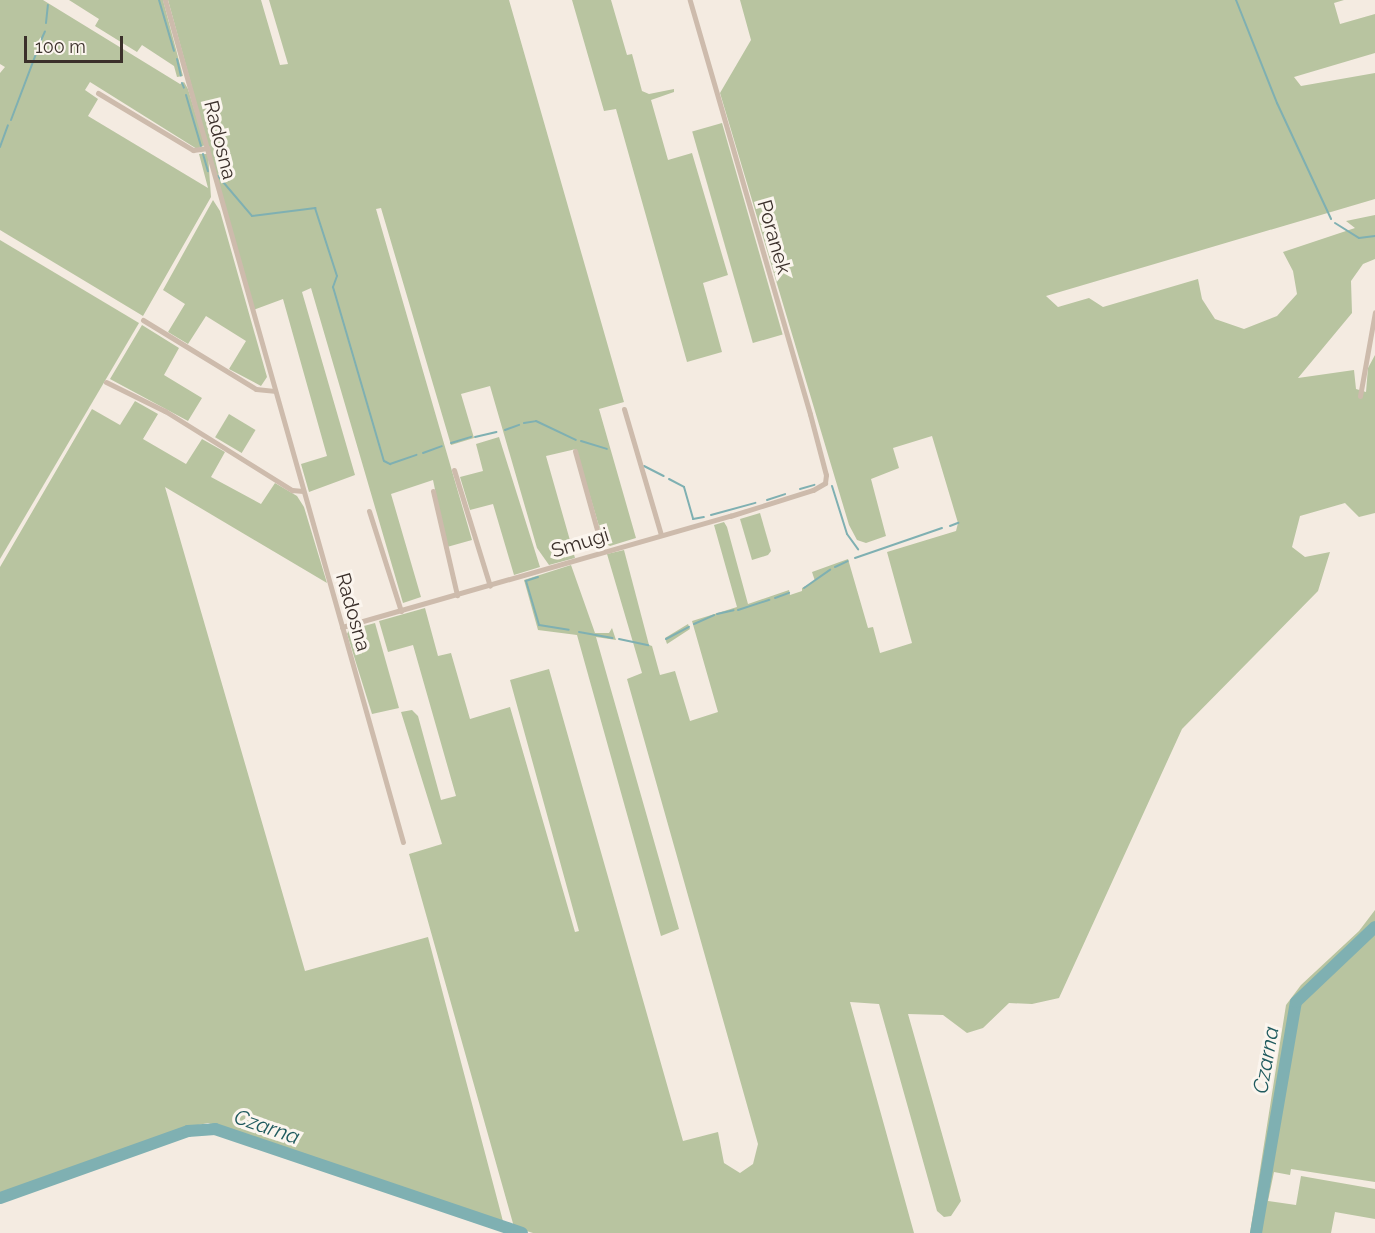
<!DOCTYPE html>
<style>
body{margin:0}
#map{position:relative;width:1375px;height:1233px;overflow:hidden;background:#f4ebe1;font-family:Raleway,sans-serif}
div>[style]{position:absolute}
.green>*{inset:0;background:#b8c4a0;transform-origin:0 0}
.stream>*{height:2px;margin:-1px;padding:0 1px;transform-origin:1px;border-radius:1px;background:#7fb0b2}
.river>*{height:12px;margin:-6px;padding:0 6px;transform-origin:6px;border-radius:6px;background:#7fb0b2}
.minor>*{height:5px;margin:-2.5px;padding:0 2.5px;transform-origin:2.5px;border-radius:2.5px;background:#cdbbac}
span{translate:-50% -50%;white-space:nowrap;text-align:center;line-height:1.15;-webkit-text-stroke:6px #fbf5ee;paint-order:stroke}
.street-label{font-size:20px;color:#3b302b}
.water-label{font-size:21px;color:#1f5a5e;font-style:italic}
.scale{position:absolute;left:24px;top:36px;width:99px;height:27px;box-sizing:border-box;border:3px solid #3b302b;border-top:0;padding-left:8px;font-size:18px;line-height:21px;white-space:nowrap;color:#3b302b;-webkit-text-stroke:4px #fbf5ee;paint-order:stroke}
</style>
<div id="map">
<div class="green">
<i style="clip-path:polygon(0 0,43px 0,180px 84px,184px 82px,188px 89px,205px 145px,197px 149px,90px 82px,85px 90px,98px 99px,88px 116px,208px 188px,199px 154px,208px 154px,211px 197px,143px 316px,0 230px,0 73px,5px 67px,0 64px)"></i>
<i style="clip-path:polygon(69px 0,163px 0,183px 76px,177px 77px,174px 66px,142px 45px,137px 52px,95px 26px,99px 19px)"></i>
<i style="clip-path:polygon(168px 0,261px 0,280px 65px,288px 64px,269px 0,509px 0,624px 402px,599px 409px,636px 538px,610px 546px,604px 543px,576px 449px,546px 456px,575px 558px,549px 565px,537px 548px,490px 386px,461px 394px,474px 438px,451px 445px,381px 208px,376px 209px,472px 540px,447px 547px,433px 480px,391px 494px,421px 597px,403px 603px,311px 288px,302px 292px,355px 475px,309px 492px,301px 464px,327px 456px,283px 299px,253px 310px)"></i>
<i style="clip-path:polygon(572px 0,611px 0,627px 55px,632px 54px,642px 91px,649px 94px,674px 89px,674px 92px,651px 100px,668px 160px,692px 153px,728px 275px,703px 283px,722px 352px,687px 362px,616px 109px,604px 111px)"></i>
<i style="clip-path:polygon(740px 0,1344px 0,1334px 3px,1340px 24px,1375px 14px,1375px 53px,1294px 77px,1301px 86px,1375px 73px,1375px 199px,1046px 296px,1058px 307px,1089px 298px,1103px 307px,1198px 279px,1202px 299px,1215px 319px,1244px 329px,1277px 316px,1297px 294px,1293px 271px,1283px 252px,1355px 228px,1346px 221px,1375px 215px,1375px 259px,1363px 264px,1351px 281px,1352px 313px,1298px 378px,1354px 370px,1356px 389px,1366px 392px,1368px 368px,1375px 355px,1375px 513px,1359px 517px,1345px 503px,1300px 516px,1292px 547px,1305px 557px,1330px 552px,1318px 591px,1182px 729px,1059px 998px,1032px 1004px,1009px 1003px,983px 1028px,967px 1033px,943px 1015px,908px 1014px,961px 1201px,951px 1216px,944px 1217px,937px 1211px,879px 1004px,850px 1002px,914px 1233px,533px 1233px,514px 1227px,409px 854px,442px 844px,401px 712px,412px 710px,418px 716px,441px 800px,456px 796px,413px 645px,388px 652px,379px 621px,425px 608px,438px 656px,451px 653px,470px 719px,510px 707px,575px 932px,579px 931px,510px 680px,549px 669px,683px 1141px,718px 1132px,724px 1163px,740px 1173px,753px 1164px,758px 1144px,627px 679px,642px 673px,607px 554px,624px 550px,649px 645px,652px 646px,660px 675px,675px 671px,690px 721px,718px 712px,692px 621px,737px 607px,714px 525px,724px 522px,727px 527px,748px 604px,789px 590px,790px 595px,802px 591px,802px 588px,815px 581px,812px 572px,848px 559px,868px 628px,873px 627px,880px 653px,912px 643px,887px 552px,956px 531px,958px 523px,932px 436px,893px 448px,899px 468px,871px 479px,886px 536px,866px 543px,857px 540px,849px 525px,720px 93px,751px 40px)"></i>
<i style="left:722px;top:123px;width:220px;height:31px;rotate:74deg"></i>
<i style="clip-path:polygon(213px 200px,220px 211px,267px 377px,261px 386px,229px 369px,246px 341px,206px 316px,188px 344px,168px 332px,185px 304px,163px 290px)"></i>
<i style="clip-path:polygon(0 240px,139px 323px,0 559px)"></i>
<i style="clip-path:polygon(142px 325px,179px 348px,164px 375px,202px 398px,188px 421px,110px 379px)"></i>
<i style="clip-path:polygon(135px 401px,158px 414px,143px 439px,186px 464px,202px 439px,225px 452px,211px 477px,261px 504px,275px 483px,297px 496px,304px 507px,327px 583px,165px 487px,305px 971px,428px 937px,504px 1225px,208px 1123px,183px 1128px,0 1193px,0 567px,92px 409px,120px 425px)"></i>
<i style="left:229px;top:414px;width:31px;height:27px;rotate:31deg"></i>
<i style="clip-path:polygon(499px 437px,540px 567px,514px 575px,493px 504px,470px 510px,460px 477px,483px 471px,476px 444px)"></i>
<i style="clip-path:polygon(760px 513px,771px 551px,768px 555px,752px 560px,740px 519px)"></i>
<i style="clip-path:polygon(571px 565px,595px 633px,609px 633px,612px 628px,616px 640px,596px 637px,679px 929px,661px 936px,577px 635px,538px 630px,524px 580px)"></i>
<i style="clip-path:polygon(375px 623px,399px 708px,372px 714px,347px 634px,349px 630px)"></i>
<i style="clip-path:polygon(688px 624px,690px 629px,667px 644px,665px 638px)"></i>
<i style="clip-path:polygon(1375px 910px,1375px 1182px,1291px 1169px,1290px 1175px,1274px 1172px,1268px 1201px,1296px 1205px,1301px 1176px,1375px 1189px,1375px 1219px,1335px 1212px,1331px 1233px,1250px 1233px,1286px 1005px,1301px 985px,1359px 931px)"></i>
</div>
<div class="stream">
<i style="left:159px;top:0;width:53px;rotate:73.6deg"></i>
<i style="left:1236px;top:0;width:111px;rotate:68.3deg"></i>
<i style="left:1277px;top:103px;width:128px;rotate:65deg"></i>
<i style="left:46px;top:23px;width:18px;rotate:-84deg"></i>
<i style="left:38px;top:47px;width:17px;rotate:-66deg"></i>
<i style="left:177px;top:59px;width:17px;rotate:77deg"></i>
<i style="left:182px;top:83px;width:5px;rotate:68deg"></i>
<i style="left:186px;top:95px;width:53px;rotate:73.6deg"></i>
<i style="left:11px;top:120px;width:71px;rotate:-69.3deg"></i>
<i style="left:0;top:147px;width:23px;rotate:-70deg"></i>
<i style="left:203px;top:154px;width:18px;rotate:74deg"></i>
<i style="left:218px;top:176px;width:52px;rotate:49.6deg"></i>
<i style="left:252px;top:216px;width:64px;rotate:-7.2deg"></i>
<i style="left:315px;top:208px;width:71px;rotate:72.1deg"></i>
<i style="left:337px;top:276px;width:12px;rotate:110deg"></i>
<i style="left:333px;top:287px;width:181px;rotate:73.7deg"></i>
<i style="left:384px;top:461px;width:7px;rotate:27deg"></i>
<i style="left:390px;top:464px;width:28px;rotate:-19deg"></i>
<i style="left:1335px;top:223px;width:28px;rotate:32deg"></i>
<i style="left:1359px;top:238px;width:16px;rotate:-7deg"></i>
<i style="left:524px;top:423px;width:12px;rotate:-9deg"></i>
<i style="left:536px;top:421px;width:44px;rotate:25.4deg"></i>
<i style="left:505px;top:430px;width:15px;rotate:-20deg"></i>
<i style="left:475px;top:437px;width:22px;rotate:-13deg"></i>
<i style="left:581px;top:441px;width:27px;rotate:17deg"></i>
<i style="left:451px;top:443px;width:21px;rotate:-17deg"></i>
<i style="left:423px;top:453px;width:20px;rotate:-20deg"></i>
<i style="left:644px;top:466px;width:22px;rotate:27deg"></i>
<i style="left:669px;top:479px;width:17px;rotate:28deg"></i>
<i style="left:684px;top:487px;width:33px;rotate:74deg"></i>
<i style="left:693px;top:519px;width:11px;rotate:-10deg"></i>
<i style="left:832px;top:486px;width:50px;rotate:72.6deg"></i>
<i style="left:847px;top:534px;width:19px;rotate:54deg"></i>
<i style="left:800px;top:489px;width:15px;rotate:-16deg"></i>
<i style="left:767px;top:500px;width:19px;rotate:-18deg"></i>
<i style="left:711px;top:515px;width:46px;rotate:-15.3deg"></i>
<i style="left:950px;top:526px;width:9px;rotate:-21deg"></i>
<i style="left:855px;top:558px;width:92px;rotate:-19deg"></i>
<i style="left:835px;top:567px;width:14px;rotate:-25deg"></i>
<i style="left:538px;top:577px;width:13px;rotate:162deg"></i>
<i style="left:526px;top:581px;width:46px;rotate:73.5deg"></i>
<i style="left:539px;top:625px;width:30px;rotate:9deg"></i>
<i style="left:804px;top:588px;width:32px;rotate:-35deg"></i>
<i style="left:775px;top:598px;width:15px;rotate:-20deg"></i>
<i style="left:738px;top:610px;width:33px;rotate:-18deg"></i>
<i style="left:717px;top:614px;width:17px;rotate:-13deg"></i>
<i style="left:694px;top:624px;width:22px;rotate:-24deg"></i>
<i style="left:579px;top:632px;width:34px;rotate:10deg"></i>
<i style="left:619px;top:639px;width:30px;rotate:12deg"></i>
<i style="left:666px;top:639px;width:26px;rotate:-28deg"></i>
</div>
<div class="river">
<i style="left:0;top:1198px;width:200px;rotate:-19.6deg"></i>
<i style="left:188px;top:1131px;width:27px;rotate:-4deg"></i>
<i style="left:215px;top:1129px;width:324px;rotate:18.7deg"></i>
<i style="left:1256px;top:1233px;width:234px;rotate:-80.2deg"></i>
<i style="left:1296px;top:1002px;width:109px;rotate:-43.5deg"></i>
</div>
<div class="minor">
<i style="left:165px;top:0;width:875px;rotate:74.22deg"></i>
<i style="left:98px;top:93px;width:111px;rotate:31deg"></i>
<i style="left:193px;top:150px;width:15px;rotate:-8deg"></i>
<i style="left:143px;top:320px;width:132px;rotate:31.4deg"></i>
<i style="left:256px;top:389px;width:18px;rotate:6deg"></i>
<i style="left:106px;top:382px;width:66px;rotate:26.2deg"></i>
<i style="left:165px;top:411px;width:150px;rotate:31.9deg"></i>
<i style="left:292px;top:490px;width:11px;rotate:5deg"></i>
<i style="left:1360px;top:396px;width:85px;rotate:-79.9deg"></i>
<i style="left:624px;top:409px;width:131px;rotate:73.6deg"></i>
<i style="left:575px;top:451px;width:104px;rotate:74.4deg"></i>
<i style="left:454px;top:470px;width:121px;rotate:72.8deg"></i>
<i style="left:433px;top:491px;width:107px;rotate:77deg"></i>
<i style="left:369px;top:511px;width:105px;rotate:72.3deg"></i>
<i style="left:342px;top:627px;width:404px;rotate:-16deg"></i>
<i style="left:730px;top:516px;width:87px;rotate:-17.4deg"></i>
<i style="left:813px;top:490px;width:14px;rotate:-30deg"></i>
<i style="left:825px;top:483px;width:8px;rotate:-83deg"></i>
<i style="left:826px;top:475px;width:63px;rotate:-104.7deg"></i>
<i style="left:810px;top:414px;width:431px;rotate:-106.2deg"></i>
</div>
<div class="street-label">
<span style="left:220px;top:140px;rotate:76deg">Radosna</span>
<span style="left:774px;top:237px;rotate:74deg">Poranek</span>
<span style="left:580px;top:543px;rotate:-17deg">Smugi</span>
<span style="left:353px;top:612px;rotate:74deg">Radosna</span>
</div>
<div class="water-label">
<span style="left:1266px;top:1060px;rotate:-80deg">Czarna</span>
<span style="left:267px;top:1127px;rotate:19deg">Czarna</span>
</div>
<div class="scale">100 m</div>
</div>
